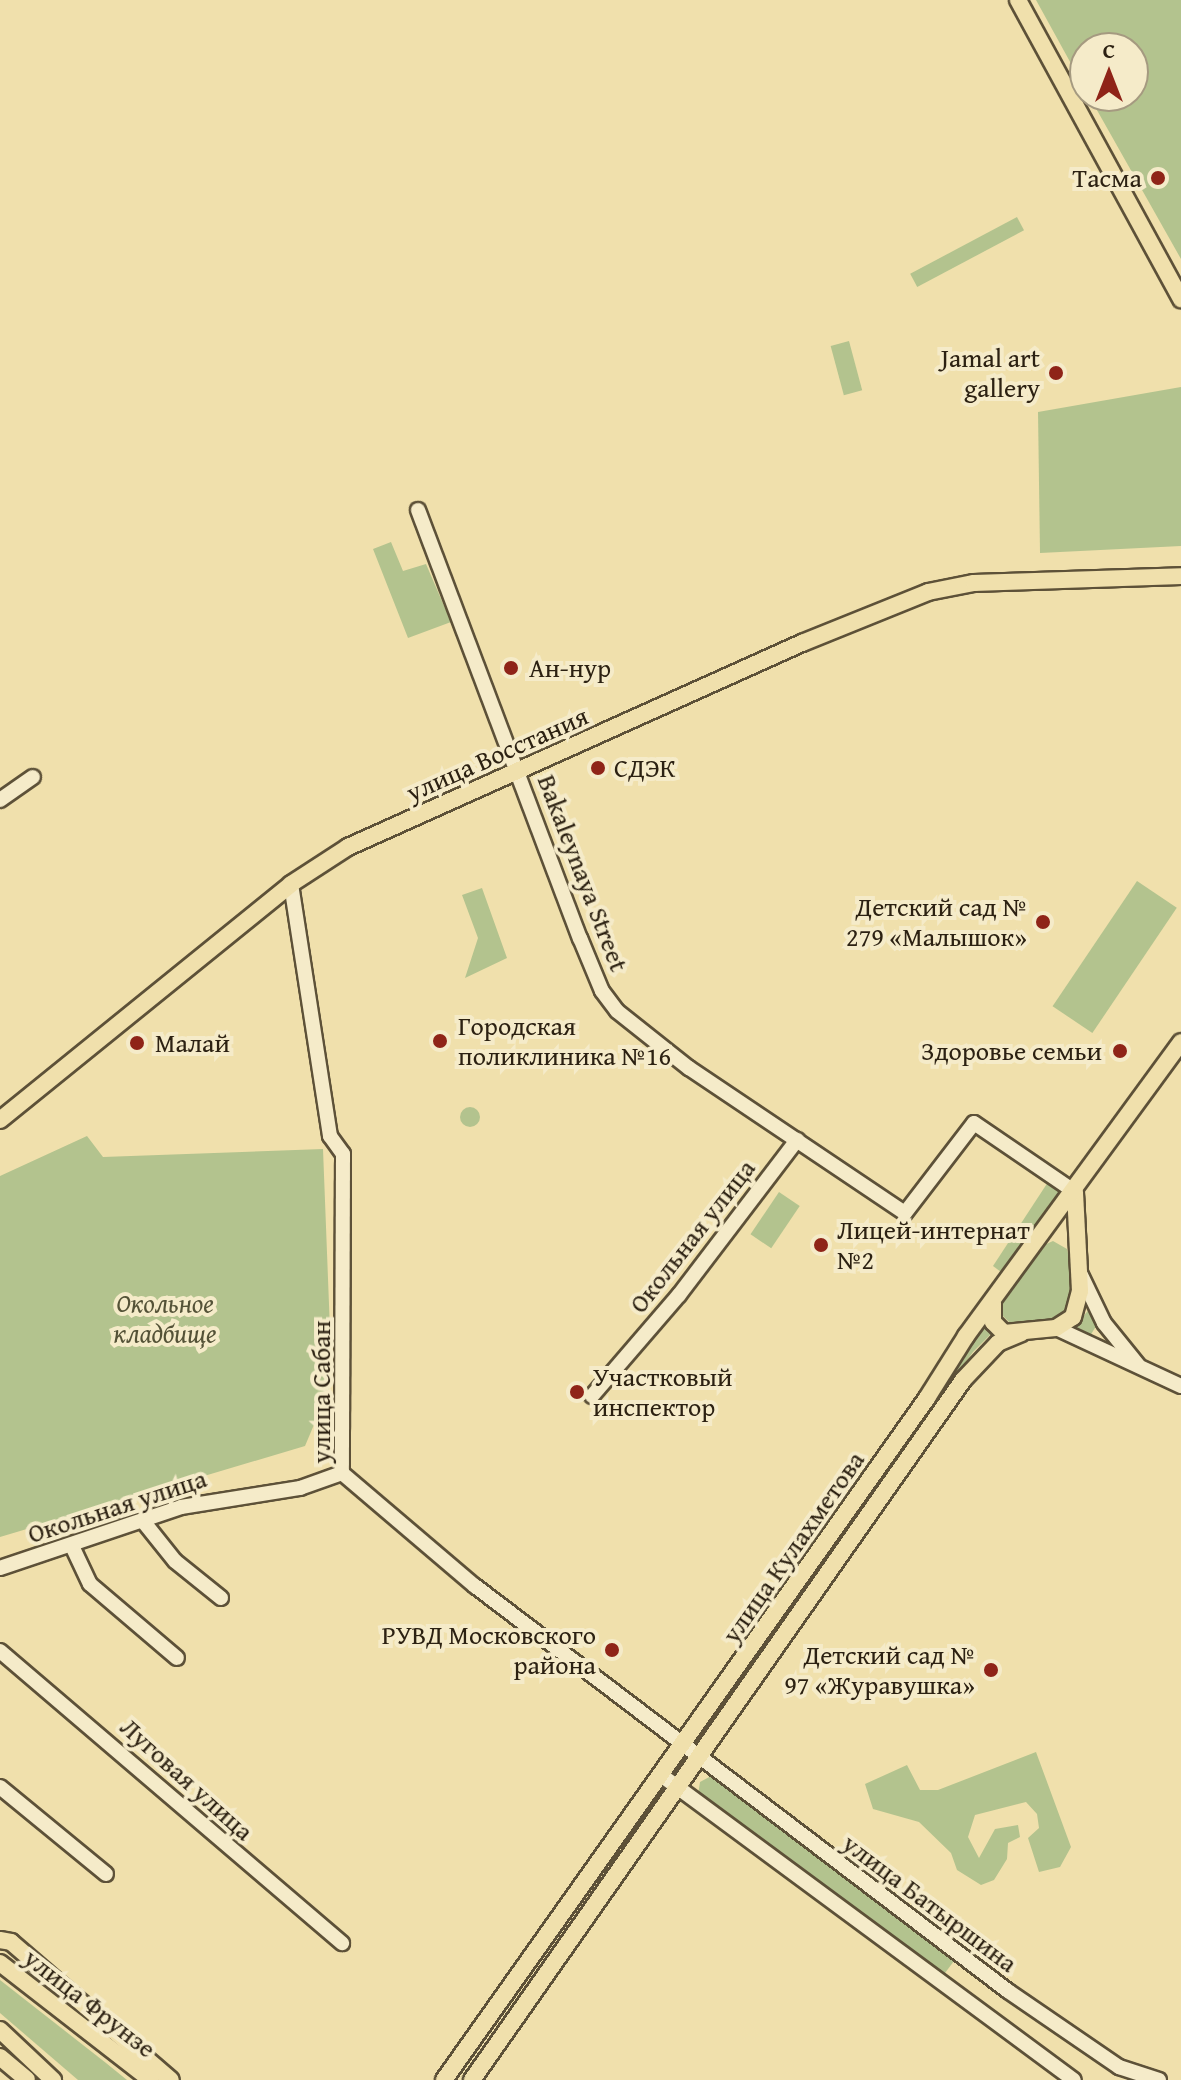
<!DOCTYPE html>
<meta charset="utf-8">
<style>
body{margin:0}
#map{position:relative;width:1181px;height:2080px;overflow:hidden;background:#f0e0ac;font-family:"Gentium Book Plus",serif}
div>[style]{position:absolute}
.green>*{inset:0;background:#b3c38e;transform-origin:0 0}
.round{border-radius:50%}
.roads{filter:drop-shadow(2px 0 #5d5138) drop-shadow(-2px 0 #5d5138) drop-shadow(0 2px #5d5138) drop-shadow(0 -2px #5d5138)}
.minor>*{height:14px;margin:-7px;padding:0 7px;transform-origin:7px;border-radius:7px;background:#f5ebc9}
.major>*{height:16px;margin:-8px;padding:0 8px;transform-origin:8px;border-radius:8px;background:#f0e0ac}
.dots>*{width:22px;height:22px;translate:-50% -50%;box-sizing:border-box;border:4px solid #f5ebc9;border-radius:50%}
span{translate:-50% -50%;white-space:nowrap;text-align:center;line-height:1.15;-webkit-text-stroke:8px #f5ebc9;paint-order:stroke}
.poi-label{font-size:26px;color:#2c2112}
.right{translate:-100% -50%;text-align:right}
.left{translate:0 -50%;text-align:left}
.street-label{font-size:26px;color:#2c2112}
.park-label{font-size:26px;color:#545237;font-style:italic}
.north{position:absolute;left:1069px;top:32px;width:80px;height:80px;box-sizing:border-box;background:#f5ebc9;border:2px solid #a59a80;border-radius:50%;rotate:0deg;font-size:22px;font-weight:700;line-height:32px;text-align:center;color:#2c2112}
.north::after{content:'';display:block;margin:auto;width:28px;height:36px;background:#8f2418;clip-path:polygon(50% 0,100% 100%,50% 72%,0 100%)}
</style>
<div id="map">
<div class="green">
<i style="clip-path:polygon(1036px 0,1181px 0,1181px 259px,1089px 96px,1133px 96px,1133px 48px,1085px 48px,1085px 89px)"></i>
<i style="left:1017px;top:217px;width:15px;height:121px;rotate:62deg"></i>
<i style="left:849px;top:341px;width:51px;height:19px;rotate:75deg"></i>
<i style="clip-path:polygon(1181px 387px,1181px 546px,1040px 553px,1038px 412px)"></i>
<i style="clip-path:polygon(391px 542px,403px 571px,426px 564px,451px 622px,408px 638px,373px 549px)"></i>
<i style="left:1137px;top:881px;width:48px;height:151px;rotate:34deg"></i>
<i style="clip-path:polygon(482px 888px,507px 958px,465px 978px,478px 938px,462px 895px)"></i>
<i class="round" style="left:460px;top:1107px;width:20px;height:20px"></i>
<i style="clip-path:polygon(87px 1136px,103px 1157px,323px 1149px,332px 1382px,305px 1446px,0 1537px,0 1176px)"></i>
<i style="clip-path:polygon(1050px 1179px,1064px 1191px,1007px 1273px,1001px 1272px,993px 1266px)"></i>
<i style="left:779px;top:1192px;width:25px;height:51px;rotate:34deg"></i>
<i style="clip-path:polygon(1053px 1241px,1067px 1249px,1074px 1278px,1076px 1291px,1065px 1319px,1012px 1325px,1001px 1314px,1002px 1302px,1044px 1245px)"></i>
<i style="clip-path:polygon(1090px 1308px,1098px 1323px,1090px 1336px,1074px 1328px)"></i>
<i style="clip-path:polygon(984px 1325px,992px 1333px,973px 1352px,696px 1744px,691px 1741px)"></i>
<i style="clip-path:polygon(1036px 1752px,1071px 1847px,1060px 1867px,1039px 1872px,1028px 1838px,1039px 1828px,1037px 1814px,1026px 1802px,975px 1815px,968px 1837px,979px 1858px,995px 1829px,1018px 1825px,1020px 1837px,1008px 1843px,1007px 1859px,994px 1880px,981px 1885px,957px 1870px,951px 1853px,919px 1822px,873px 1809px,865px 1784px,907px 1765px,920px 1790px,938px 1790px)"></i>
<i style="clip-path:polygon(713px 1775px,957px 1957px,942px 1977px,698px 1795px,700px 1782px)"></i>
<i style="left:662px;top:1785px;width:5px;height:362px;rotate:37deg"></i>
<i style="clip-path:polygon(0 1980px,106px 2063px,127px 2080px,78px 2080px,0 2013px)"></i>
</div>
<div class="roads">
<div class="minor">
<i style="left:418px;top:510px;width:458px;rotate:69.3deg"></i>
<i style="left:580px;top:938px;width:57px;rotate:67.5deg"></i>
<i style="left:602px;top:991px;width:25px;rotate:53deg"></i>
<i style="left:617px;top:1011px;width:92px;rotate:38.4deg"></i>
<i style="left:689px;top:1068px;width:260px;rotate:33.9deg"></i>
<i style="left:905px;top:1213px;width:113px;rotate:-52.5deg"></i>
<i style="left:974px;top:1123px;width:122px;rotate:34.3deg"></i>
<i style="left:0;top:800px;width:40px;rotate:-34.9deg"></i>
<i style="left:291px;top:884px;width:255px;rotate:81.2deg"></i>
<i style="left:330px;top:1136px;width:22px;rotate:54deg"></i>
<i style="left:343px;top:1154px;width:319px;rotate:90.2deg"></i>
<i style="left:342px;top:1473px;width:175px;rotate:40.4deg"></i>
<i style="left:475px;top:1586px;width:669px;rotate:37.23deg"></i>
<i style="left:1008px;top:1991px;width:135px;rotate:34.4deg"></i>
<i style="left:1119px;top:2067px;width:42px;rotate:18deg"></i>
<i style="left:1081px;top:1275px;width:53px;rotate:64.4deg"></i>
<i style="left:1104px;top:1323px;width:54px;rotate:51deg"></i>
<i style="left:1056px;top:1328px;width:138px;rotate:24.9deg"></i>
<i style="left:592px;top:1396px;width:133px;rotate:-49.3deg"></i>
<i style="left:679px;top:1295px;width:195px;rotate:-52.7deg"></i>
<i style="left:143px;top:1521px;width:51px;rotate:51.3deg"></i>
<i style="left:175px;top:1561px;width:59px;rotate:38.8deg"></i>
<i style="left:72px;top:1546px;width:42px;rotate:64.7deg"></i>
<i style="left:90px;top:1584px;width:114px;rotate:40.4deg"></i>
<i style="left:0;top:1568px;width:191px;rotate:-18.6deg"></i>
<i style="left:181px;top:1507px;width:121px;rotate:-9.1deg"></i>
<i style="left:300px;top:1488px;width:45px;rotate:-19.7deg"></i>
<i style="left:0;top:1651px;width:450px;rotate:40.5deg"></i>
<i style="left:661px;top:1775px;width:513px;rotate:36.45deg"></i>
<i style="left:0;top:1787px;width:137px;rotate:39.4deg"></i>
</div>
<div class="major">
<i style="left:1018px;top:0;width:341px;rotate:61.4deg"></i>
<i style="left:0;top:1120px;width:375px;rotate:-39deg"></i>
<i style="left:291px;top:884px;width:68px;rotate:-33deg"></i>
<i style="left:348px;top:847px;width:498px;rotate:-24.2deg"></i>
<i style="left:802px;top:643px;width:136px;rotate:-22deg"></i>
<i style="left:928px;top:592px;width:47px;rotate:-11.1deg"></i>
<i style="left:974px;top:583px;width:207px;rotate:-1.9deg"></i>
<i style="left:993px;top:1303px;width:19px;rotate:90deg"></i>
<i style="left:993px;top:1322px;width:16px;rotate:45deg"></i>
<i style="left:1004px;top:1333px;width:52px;rotate:-5.5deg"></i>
<i style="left:1056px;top:1328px;width:20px;rotate:-33deg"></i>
<i style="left:1073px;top:1317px;width:27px;rotate:-75deg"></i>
<i style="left:1080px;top:1291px;width:99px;rotate:-92.9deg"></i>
<i style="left:0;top:1940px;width:11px;rotate:10deg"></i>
<i style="left:11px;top:1942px;width:211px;rotate:40.8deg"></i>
<i style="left:0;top:1963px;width:191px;rotate:37.8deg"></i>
<i style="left:0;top:2030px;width:73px;rotate:43.3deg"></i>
<i style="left:0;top:2057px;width:35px;rotate:40deg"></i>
<i style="left:444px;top:2080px;width:836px;rotate:-54.69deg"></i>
<i style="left:927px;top:1398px;width:73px;rotate:-57.8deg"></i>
<i style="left:966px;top:1336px;width:364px;rotate:-53.8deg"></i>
<i style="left:472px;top:2080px;width:855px;rotate:-54.95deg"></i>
<i style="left:963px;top:1380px;width:51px;rotate:-46.6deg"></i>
<i style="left:998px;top:1343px;width:26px;rotate:-23deg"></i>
</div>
</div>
<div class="dots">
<i style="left:1158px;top:178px;background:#8f2418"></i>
<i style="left:1056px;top:373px;background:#8f2418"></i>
<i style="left:511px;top:668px;background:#8f2418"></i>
<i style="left:598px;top:768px;background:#8f2418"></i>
<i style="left:1043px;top:922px;background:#8f2418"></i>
<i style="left:440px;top:1041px;background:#8f2418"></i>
<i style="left:137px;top:1043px;background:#8f2418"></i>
<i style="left:1120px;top:1051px;background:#8f2418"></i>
<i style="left:821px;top:1245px;background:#8f2418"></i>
<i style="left:577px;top:1392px;background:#8f2418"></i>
<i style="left:612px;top:1650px;background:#8f2418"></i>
<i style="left:991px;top:1670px;background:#8f2418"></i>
</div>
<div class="poi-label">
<span class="right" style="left:1142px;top:178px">Тасма</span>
<span class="right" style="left:1040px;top:373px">Jamal art<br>gallery</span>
<span class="left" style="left:529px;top:668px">Ан-нур</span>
<span class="left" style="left:614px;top:768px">СДЭК</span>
<span class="right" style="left:1027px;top:922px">Детский сад №<br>279 «Малышок»</span>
<span class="left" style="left:458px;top:1041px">Городская<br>поликлиника №16</span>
<span class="left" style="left:155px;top:1043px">Малай</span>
<span class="right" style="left:1102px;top:1051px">Здоровье семьи</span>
<span class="left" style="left:837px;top:1245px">Лицей-интернат<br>№2</span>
<span class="left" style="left:593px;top:1392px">Участковый<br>инспектор</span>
<span class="right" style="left:596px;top:1650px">РУВД Московского<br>района</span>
<span class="right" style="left:975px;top:1670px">Детский сад №<br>97 «Журавушка»</span>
</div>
<div class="street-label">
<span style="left:497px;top:754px;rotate:-24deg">улица Восстания</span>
<span style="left:583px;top:873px;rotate:69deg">Bakaleynaya Street</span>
<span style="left:692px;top:1236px;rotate:-52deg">Окольная улица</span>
<span style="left:321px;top:1392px;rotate:-90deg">улица Сабан</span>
<span style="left:117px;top:1506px;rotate:-18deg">Окольная улица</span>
<span style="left:793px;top:1547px;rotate:-55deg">улица Кулахметова</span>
<span style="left:187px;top:1779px;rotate:42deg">Луговая улица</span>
<span style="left:930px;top:1903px;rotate:37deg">улица Батыршина</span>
<span style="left:90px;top:2003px;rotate:38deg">улица Фрунзе</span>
</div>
<div class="park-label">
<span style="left:165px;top:1318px">Окольное<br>кладбище</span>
</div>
<div class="north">С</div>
</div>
